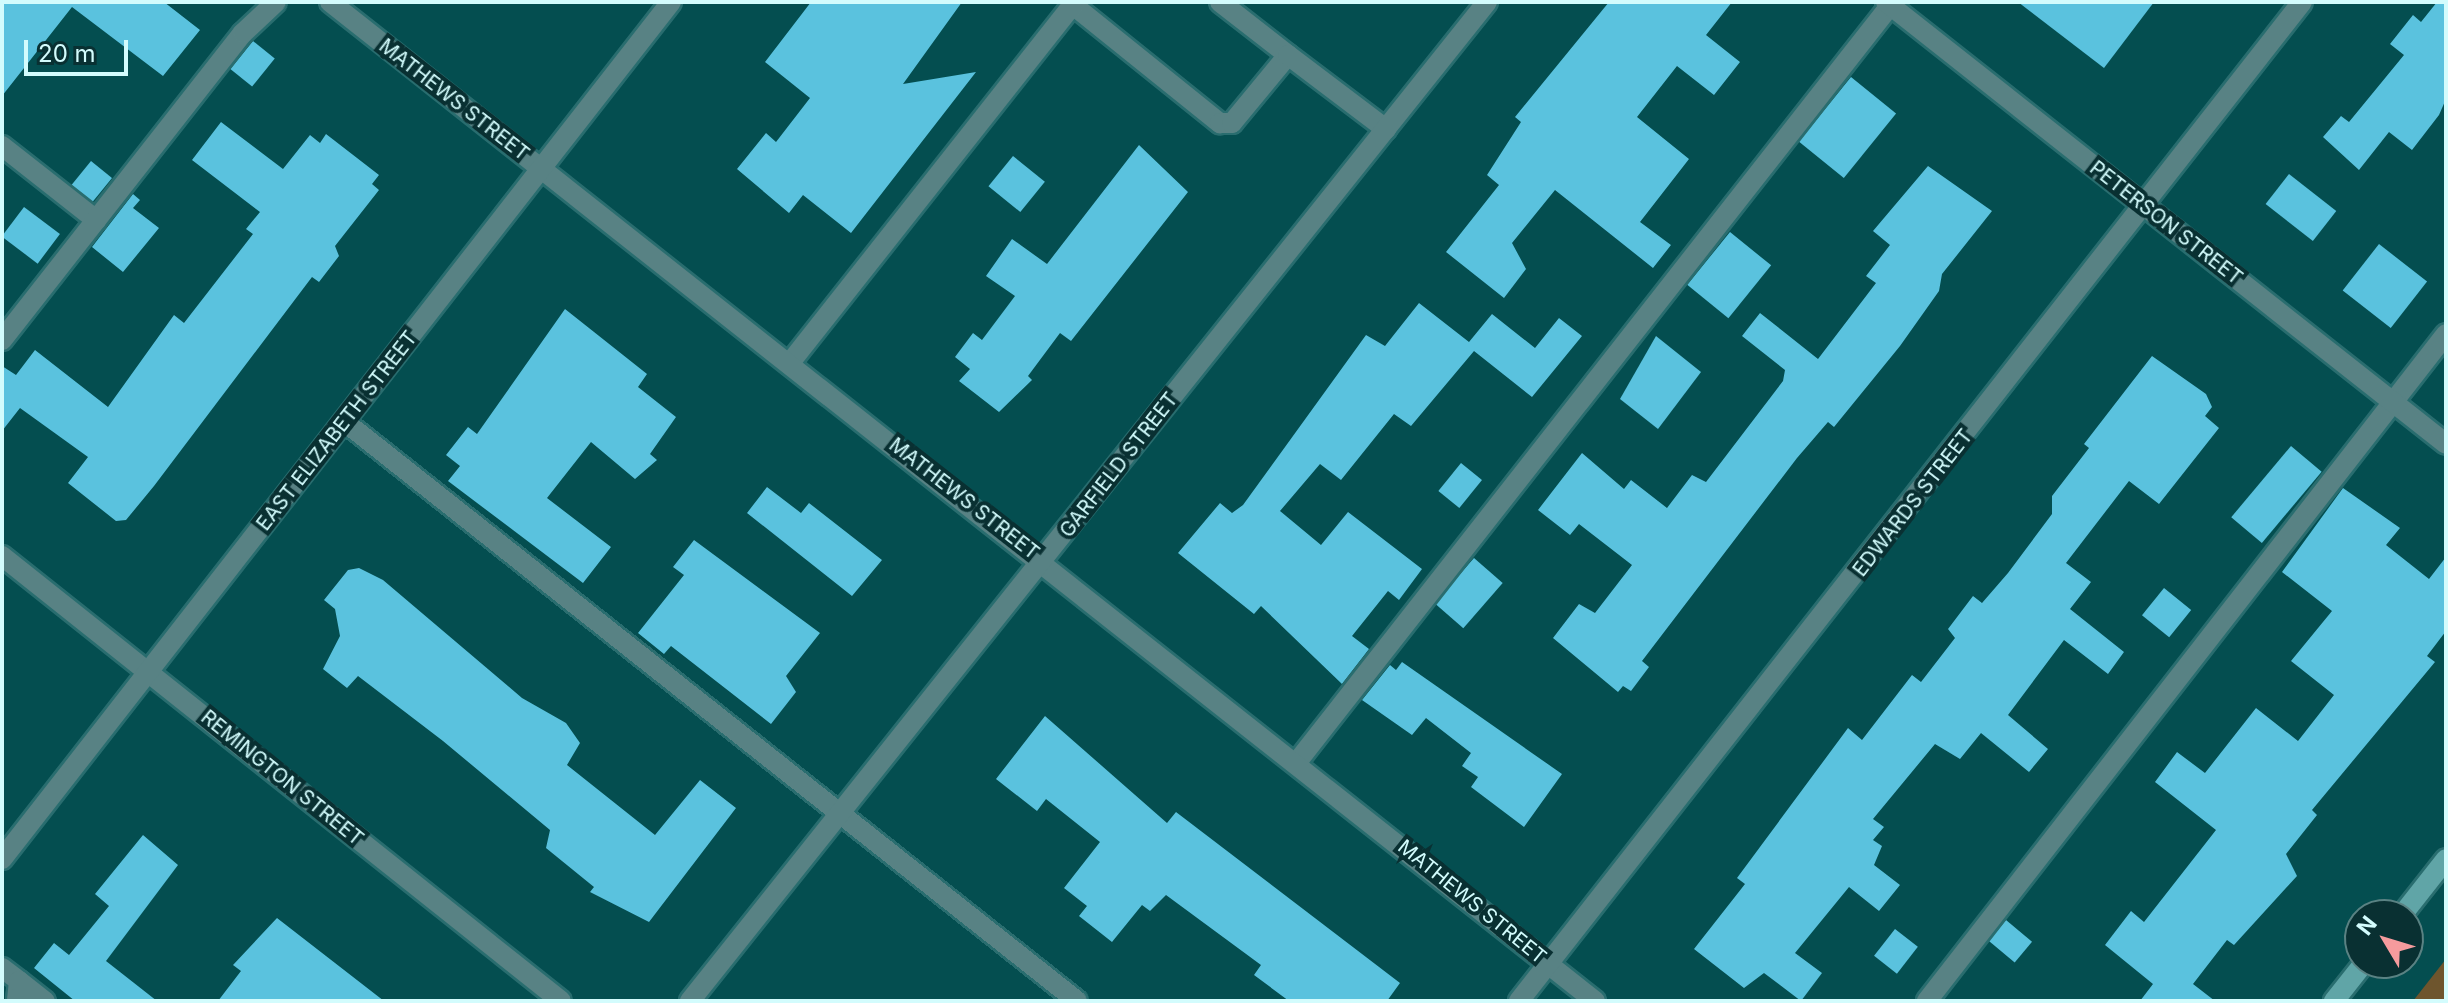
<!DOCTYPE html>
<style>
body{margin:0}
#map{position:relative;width:2448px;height:1003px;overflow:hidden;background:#044e50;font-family:Inter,sans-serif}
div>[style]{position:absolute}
.green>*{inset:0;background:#6e552d}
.building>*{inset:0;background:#5ac2de;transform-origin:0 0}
.roads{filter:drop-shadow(2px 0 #296d6f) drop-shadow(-2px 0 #296d6f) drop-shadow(0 2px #296d6f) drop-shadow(0 -2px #296d6f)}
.lane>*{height:20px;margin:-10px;padding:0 10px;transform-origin:10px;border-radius:10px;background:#588284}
.street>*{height:20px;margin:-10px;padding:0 10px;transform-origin:10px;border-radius:10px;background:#588284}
.secondary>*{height:20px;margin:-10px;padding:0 10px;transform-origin:10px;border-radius:10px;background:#60a5a7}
span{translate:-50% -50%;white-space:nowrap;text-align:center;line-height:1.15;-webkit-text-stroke:8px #093032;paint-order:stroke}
.street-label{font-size:20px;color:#d3fcfd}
.frame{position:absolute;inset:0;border:4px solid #d3fcfd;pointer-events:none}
.north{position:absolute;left:2344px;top:899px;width:80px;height:80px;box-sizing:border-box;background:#093032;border:2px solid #5a8283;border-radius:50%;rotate:308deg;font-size:22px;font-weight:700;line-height:32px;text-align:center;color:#d3fcfd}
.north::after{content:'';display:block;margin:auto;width:28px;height:36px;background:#f59b9d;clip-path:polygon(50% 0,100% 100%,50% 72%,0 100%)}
.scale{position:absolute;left:24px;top:40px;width:104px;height:36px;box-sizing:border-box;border:4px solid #d3fcfd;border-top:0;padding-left:10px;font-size:24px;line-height:28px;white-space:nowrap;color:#d3fcfd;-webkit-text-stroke:6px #093032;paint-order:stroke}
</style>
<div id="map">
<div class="green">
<i style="clip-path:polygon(2446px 959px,2446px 1001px,2413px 1001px)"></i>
</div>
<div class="building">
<i style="clip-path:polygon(2px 2px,164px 2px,200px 30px,163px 76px,72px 7px,2px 96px)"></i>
<i style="clip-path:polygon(811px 2px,962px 2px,903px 84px,976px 72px,851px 233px,803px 195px,789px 213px,737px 169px,766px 133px,776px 142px,810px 98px,765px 62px)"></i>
<i style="clip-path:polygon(1609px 2px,1732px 2px,1706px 35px,1740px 62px,1714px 95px,1677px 66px,1637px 117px,1689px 159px,1640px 222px,1671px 245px,1653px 268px,1555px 190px,1512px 243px,1526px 269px,1504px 298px,1446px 252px,1499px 185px,1487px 175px,1521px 122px,1515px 117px)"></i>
<i style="clip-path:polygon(2018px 2px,2154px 2px,2104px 68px)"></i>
<i style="clip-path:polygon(2437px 2px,2446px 2px,2446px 99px,2439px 115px,2412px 150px,2389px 132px,2359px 170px,2323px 137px,2341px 116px,2349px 122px,2404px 55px,2390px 44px,2413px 15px,2421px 22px)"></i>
<i style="left:253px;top:41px;width:28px;height:36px;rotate:39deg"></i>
<i style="left:1851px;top:77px;width:58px;height:83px;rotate:39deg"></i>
<i style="clip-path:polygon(221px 122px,283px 169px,310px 135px,320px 143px,326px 134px,379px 175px,372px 184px,379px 190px,335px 246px,339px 256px,319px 282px,312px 277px,154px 486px,126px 520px,116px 521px,68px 483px,88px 457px,20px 408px,2px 431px,2px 366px,16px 375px,35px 350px,108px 407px,174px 315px,184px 323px,253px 234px,246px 229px,260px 212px,192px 160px)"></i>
<i style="clip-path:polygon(1139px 145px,1188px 192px,1071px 341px,1060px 333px,1028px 376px,1032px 380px,999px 412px,959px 381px,970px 369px,955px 357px,973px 333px,982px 340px,1015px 296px,986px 276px,1012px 239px,1047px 264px)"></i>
<i style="left:1013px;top:156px;width:41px;height:39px;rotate:39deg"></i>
<i style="left:91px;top:161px;width:27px;height:31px;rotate:39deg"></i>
<i style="clip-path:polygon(1928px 166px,1992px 211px,1942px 274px,1939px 291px,1900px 346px,1834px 427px,1828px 422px,1797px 458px,1642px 661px,1649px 667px,1631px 691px,1623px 686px,1618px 692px,1553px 638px,1579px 604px,1595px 613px,1632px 565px,1579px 524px,1570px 535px,1538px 510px,1582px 453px,1624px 489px,1631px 480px,1667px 508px,1692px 475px,1706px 482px,1783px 381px,1785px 370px,1742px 336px,1760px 313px,1818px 359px,1876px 283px,1866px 276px,1890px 245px,1873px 231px)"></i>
<i style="left:2289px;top:174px;width:60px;height:38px;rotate:38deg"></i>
<i style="clip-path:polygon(133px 194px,140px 200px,133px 208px,159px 228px,123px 272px,92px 247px)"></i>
<i style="left:24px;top:207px;width:45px;height:37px;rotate:37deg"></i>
<i style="left:1730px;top:232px;width:53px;height:68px;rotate:39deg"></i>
<i style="left:2379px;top:244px;width:61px;height:59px;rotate:38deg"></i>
<i style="clip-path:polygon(1419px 303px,1469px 342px,1492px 314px,1535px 348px,1559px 318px,1582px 336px,1532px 397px,1474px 351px,1411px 426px,1394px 414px,1341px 480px,1320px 464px,1280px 511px,1321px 545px,1348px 512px,1422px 569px,1399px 600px,1388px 591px,1352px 636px,1369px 649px,1342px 684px,1261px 606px,1254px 614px,1178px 553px,1220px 503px,1232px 513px,1243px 505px,1366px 335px,1385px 346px)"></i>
<i style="clip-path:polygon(565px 309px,647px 374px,638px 387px,676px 417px,650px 454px,657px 460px,635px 479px,591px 442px,547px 498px,611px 547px,583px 583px,448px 481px,460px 466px,446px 455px,468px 427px,477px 434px)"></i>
<i style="clip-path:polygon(1656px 336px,1701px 372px,1658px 429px,1620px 399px)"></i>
<i style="clip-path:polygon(2152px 356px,2206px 394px,2212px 407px,2205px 416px,2219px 428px,2159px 504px,2129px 481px,2066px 563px,2091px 582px,2070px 609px,2124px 652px,2108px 674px,2064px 640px,2008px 715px,2048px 749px,2029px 772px,1981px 733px,1960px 759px,1935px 744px,1873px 819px,1884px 827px,1873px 840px,1882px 846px,1874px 865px,1900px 885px,1879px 911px,1849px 887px,1795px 953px,1822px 973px,1801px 1001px,1764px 973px,1744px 988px,1694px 949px,1745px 884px,1737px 878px,1848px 728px,1862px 740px,1912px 675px,1921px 682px,1955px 638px,1948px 629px,1973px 596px,1982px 603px,2008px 573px,2052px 514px,2052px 496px,2089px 448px,2084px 444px)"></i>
<i style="left:2291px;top:446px;width:40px;height:93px;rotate:40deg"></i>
<i style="left:1461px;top:463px;width:27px;height:36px;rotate:39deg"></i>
<i style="clip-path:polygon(767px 487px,801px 513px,809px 503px,882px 560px,852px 596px,747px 513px)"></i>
<i style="clip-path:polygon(2343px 488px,2400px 528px,2386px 545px,2429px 579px,2446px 557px,2446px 631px,2427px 656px,2435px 662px,2312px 810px,2317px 815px,2286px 854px,2297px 876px,2234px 945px,2227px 940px,2193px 984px,2215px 1001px,2140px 1001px,2153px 984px,2105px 945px,2131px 911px,2144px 922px,2216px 830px,2155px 782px,2177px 752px,2205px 773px,2256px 708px,2298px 741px,2334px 695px,2291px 661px,2332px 611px,2282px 572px)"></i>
<i style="clip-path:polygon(694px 540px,820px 633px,786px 676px,796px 692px,771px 724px,671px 646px,664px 654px,638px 633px,684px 575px,673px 567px)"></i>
<i style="left:1474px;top:558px;width:38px;height:60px;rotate:41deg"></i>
<i style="clip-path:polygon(359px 568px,383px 580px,522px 698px,566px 723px,580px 743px,567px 765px,655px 835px,700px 780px,736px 808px,649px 922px,590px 892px,594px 887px,546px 848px,550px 830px,443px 741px,358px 676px,347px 688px,323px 669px,340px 636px,335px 609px,324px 600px,348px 570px)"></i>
<i style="left:2164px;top:588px;width:35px;height:35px;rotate:39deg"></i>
<i style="clip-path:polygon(1402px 662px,1562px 774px,1524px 827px,1471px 787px,1478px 777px,1462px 766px,1471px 753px,1426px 718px,1412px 735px,1362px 700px,1390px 665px,1396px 670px)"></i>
<i style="clip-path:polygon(1045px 716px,1167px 823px,1176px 812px,1400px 983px,1387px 1001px,1289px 1001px,1254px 975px,1261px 965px,1166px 895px,1150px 911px,1142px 905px,1112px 942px,1079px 916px,1087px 906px,1064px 888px,1100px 842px,1046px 799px,1037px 811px,996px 779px)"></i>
<i style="clip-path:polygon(143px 835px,178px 865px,106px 961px,157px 1001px,75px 1001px,34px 968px,54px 943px,69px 955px,109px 906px,95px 894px)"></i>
<i style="clip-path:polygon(277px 918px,384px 1001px,218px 1001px,241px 971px,233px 965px)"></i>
<i style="left:2006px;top:920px;width:34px;height:27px;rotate:40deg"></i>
<i style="left:1895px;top:929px;width:29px;height:34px;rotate:38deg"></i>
</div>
<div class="roads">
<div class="lane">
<i style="left:1220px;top:2px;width:86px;rotate:37.9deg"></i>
<i style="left:1073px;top:5px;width:189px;rotate:38.8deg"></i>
<i style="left:1220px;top:123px;width:12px"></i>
<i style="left:1232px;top:123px;width:88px;rotate:-50.5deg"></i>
<i style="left:1288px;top:55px;width:123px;rotate:37.1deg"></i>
<i style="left:2px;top:146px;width:120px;rotate:38.2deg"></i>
<i style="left:2px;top:340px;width:390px;rotate:-51.9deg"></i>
<i style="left:243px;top:33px;width:45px;rotate:-43.2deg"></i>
<i style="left:789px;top:364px;width:461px;rotate:-51.7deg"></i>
<i style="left:345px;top:422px;width:933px;rotate:38.34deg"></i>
<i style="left:1297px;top:762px;width:966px;rotate:-51.9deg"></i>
<i style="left:2px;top:968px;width:21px;rotate:37deg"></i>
<i style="left:19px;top:981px;width:20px;rotate:96deg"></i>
<i style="left:19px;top:981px;width:33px;rotate:38deg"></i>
<i style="left:1927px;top:1001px;width:845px;rotate:-52.11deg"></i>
</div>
<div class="street">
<i style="left:330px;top:2px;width:1612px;rotate:38.3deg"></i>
<i style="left:1886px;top:2px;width:713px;rotate:38.28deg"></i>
<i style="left:2px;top:556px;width:714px;rotate:38.52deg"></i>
<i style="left:2px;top:859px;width:1087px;rotate:-52.02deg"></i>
<i style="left:690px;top:1001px;width:1278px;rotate:-51.42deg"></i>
<i style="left:1519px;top:1001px;width:1269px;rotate:-51.91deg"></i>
</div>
<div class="secondary">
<i style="left:2402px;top:915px;width:71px;rotate:-51.8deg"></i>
<i style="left:2334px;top:1001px;width:48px;rotate:-51.7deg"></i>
</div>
</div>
<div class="street-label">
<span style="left:454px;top:100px;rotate:38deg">MATHEWS STREET</span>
<span style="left:2166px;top:223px;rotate:38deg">PETERSON STREET</span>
<span style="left:337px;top:431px;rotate:-52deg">EAST ELIZABETH STREET</span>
<span style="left:1119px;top:465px;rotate:-52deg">GARFIELD STREET</span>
<span style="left:964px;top:499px;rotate:38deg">MATHEWS STREET</span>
<span style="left:1913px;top:503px;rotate:-52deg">EDWARDS STREET</span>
<span style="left:282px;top:778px;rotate:39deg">REMINGTON STREET</span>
<span style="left:1472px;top:902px;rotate:39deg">MATHEWS STREET</span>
</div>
<div class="frame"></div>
<div class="north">N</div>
<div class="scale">20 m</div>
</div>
